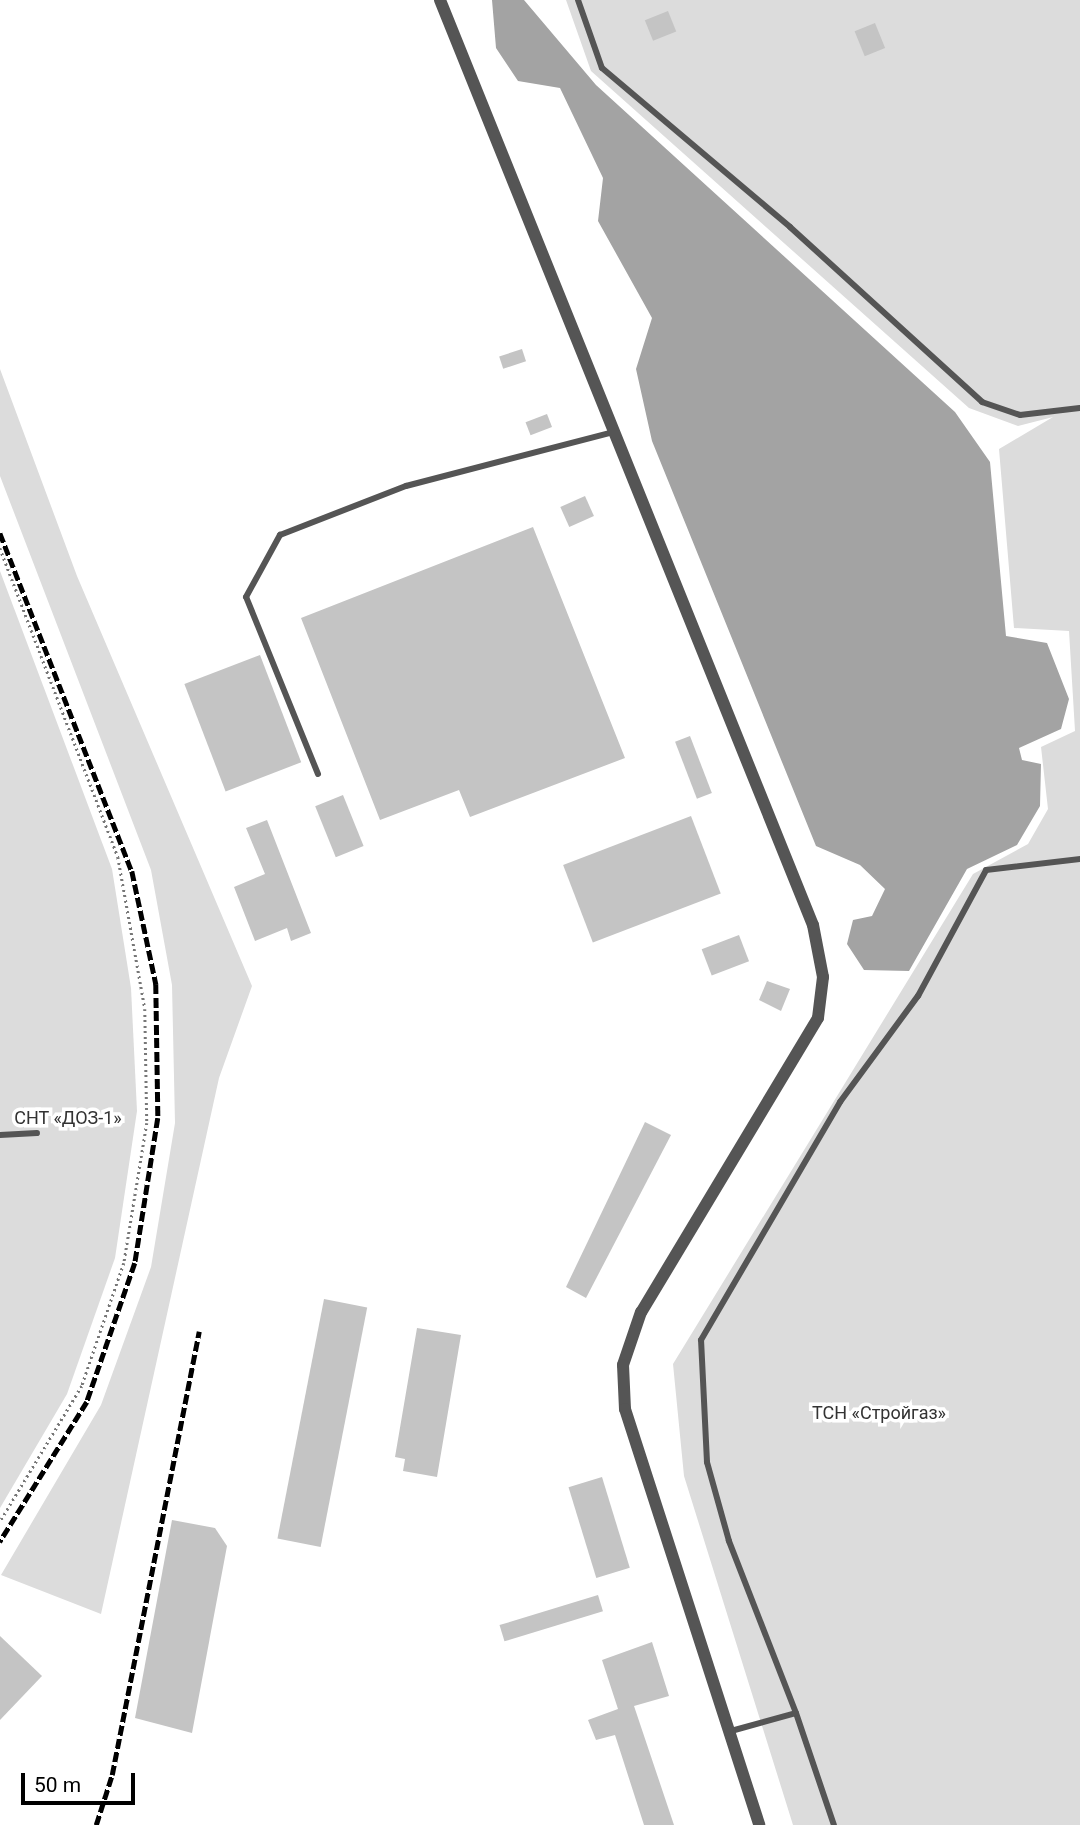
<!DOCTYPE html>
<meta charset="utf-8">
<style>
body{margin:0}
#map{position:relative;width:1080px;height:1825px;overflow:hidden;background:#fff;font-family:Roboto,sans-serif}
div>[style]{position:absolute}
.green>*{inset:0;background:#dcdcdc}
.water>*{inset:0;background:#a3a3a3}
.building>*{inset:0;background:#c4c4c4;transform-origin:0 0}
.path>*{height:2.5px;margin-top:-1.25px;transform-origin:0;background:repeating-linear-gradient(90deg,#777 0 2px,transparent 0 5.5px)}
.lane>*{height:6px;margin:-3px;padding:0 3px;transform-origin:3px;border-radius:3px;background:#555}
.street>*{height:12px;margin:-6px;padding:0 6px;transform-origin:6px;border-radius:6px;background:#555}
.rail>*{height:4.5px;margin-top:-2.25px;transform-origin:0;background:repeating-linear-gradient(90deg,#000 0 10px,transparent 0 13.5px)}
span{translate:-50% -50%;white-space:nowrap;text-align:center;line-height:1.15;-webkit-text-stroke:7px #fff;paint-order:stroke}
.park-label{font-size:18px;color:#333}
.scale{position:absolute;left:21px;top:1773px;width:114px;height:32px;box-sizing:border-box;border:4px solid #000;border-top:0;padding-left:9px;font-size:21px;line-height:24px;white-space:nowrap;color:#000;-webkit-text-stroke:5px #fff;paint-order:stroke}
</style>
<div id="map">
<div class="green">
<i style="clip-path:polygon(566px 0,1080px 0,1080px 1825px,793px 1825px,684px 1476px,673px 1364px,973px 874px,1028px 844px,1048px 809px,1041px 747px,1075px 731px,1069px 631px,1014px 628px,999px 449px,1053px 417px,1018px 426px,969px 408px,591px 71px)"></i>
<i style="clip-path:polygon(0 369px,77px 576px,252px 986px,219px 1078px,101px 1614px,1px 1575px,101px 1405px,151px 1267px,175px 1123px,172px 985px,151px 870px,0 476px)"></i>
<i style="clip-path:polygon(0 571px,112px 869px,131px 988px,137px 1111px,115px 1258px,67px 1394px,0 1508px)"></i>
</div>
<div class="water">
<i style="clip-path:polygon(492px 0,524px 0,596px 85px,955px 412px,990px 462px,1006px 636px,1047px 643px,1069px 699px,1061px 729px,1019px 748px,1022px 760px,1041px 764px,1040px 806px,1017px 845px,967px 869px,909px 971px,864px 970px,847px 944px,853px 920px,872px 916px,885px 889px,860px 865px,816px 846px,652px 441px,636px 369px,652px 318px,598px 221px,603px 178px,560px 88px,518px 81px,496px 48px)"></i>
</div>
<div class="building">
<i style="left:668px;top:11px;width:22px;height:25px;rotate:68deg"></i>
<i style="left:875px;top:23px;width:27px;height:22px;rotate:68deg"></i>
<i style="left:522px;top:349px;width:13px;height:24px;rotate:72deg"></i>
<i style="left:547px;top:414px;width:14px;height:23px;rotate:69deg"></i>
<i style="left:585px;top:496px;width:22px;height:27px;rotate:66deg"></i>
<i style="clip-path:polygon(533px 527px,625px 758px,470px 817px,459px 790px,380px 820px,301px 618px)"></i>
<i style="left:260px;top:655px;width:115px;height:81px;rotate:69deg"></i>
<i style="left:690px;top:736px;width:61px;height:16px;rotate:69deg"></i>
<i style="left:343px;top:795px;width:55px;height:30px;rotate:68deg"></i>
<i style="left:691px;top:816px;width:83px;height:137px;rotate:69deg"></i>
<i style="clip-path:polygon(267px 820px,311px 933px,291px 941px,287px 928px,255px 941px,234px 887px,265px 874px,246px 828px)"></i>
<i style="left:739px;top:935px;width:28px;height:40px;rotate:69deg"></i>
<i style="clip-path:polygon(767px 981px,790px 989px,781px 1011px,759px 1000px)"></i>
<i style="clip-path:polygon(645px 1122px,671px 1135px,586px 1298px,566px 1287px)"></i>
<i style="left:324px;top:1299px;width:44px;height:244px;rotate:11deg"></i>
<i style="clip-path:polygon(417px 1328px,461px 1335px,437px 1477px,403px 1471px,405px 1459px,395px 1457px)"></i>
<i style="left:602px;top:1477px;width:95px;height:35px;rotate:73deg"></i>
<i style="clip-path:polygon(172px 1520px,215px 1528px,227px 1546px,192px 1733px,135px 1718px)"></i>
<i style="left:598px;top:1595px;width:17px;height:103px;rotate:73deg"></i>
<i style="clip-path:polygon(0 1636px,42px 1676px,0 1720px)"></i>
<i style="clip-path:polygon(652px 1642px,669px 1696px,634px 1706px,674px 1825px,644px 1825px,615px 1735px,596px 1740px,588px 1720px,618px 1709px,602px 1660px)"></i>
</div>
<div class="path">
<i style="left:0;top:548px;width:331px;rotate:69.1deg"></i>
<i style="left:118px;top:857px;width:154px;rotate:79.9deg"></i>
<i style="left:145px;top:1009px;width:114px;rotate:89deg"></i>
<i style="left:147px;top:1123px;width:142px;rotate:99.3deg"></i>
<i style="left:124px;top:1263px;width:130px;rotate:108.9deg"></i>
<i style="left:82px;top:1386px;width:159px;rotate:121.1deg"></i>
</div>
<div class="lane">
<i style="left:578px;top:0;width:72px;rotate:70.6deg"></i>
<i style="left:602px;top:68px;width:246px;rotate:40.2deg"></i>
<i style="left:790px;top:227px;width:260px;rotate:42.3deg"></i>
<i style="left:982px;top:402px;width:40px;rotate:18.9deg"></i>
<i style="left:1020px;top:415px;width:60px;rotate:-6.7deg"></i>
<i style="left:318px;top:774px;width:191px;rotate:-112.1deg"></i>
<i style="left:246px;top:597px;width:71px;rotate:-61.3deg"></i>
<i style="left:280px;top:535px;width:135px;rotate:-21.3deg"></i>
<i style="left:406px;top:486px;width:215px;rotate:-14.6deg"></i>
<i style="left:0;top:1135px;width:37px;rotate:-3deg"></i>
<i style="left:796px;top:1713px;width:118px;rotate:71.3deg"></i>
<i style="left:731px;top:1731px;width:67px;rotate:-15.5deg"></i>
<i style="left:796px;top:1713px;width:185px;rotate:-111.3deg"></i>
<i style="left:729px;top:1541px;width:82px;rotate:-105.6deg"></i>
<i style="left:707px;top:1462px;width:122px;rotate:-92.8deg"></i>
<i style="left:701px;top:1340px;width:276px;rotate:-59.7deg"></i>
<i style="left:840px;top:1102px;width:132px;rotate:-53.7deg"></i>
<i style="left:918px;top:996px;width:143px;rotate:-61.6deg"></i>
<i style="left:986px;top:870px;width:95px;rotate:-6.7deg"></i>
</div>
<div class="street">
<i style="left:440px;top:0;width:997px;rotate:68.04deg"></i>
<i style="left:813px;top:925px;width:53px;rotate:79.1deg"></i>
<i style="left:823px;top:977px;width:41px;rotate:97deg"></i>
<i style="left:818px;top:1018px;width:343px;rotate:121deg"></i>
<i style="left:641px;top:1312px;width:56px;rotate:108.8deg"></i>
<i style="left:623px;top:1365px;width:44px;rotate:87.4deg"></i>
<i style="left:625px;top:1409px;width:437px;rotate:72.1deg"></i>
</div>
<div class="rail">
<i style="left:0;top:533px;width:363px;rotate:68.7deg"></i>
<i style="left:132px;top:871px;width:116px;rotate:78deg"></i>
<i style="left:156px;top:984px;width:134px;rotate:89.1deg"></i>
<i style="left:158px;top:1118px;width:147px;rotate:99deg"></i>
<i style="left:135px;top:1263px;width:147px;rotate:109.1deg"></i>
<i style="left:87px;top:1402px;width:165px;rotate:121.9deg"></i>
<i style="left:96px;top:1825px;width:52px;rotate:-72.3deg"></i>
<i style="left:112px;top:1775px;width:452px;rotate:-78.9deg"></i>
</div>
<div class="park-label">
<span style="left:68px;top:1118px">СНТ «ДОЗ-1»</span>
<span style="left:879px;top:1413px">ТСН «Стройгаз»</span>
</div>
<div class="scale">50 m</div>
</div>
